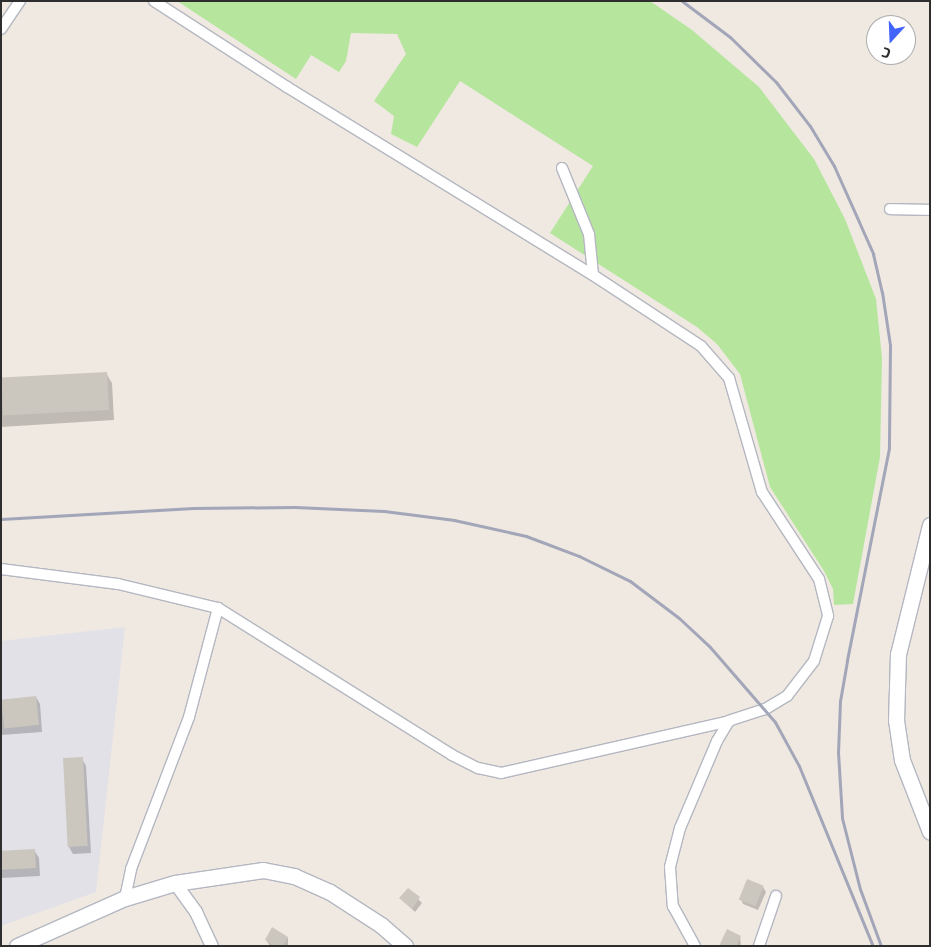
<!DOCTYPE html>
<meta charset="utf-8">
<style>
body{margin:0}
#map{position:relative;width:931px;height:947px;overflow:hidden;background:#efe9e1;font-family:"Exo 2",sans-serif}
div>[style]{position:absolute}
.industrial>*{inset:0;background:#e3e1e8}
.green>*{inset:0;background:#b6e59e}
.shadow>*{inset:0;background:#0003}
.building>*{inset:0;background:#cbc7bf;transform-origin:0 0}
.roads{filter:drop-shadow(1px 0 #b4b7c1) drop-shadow(-1px 0 #b4b7c1) drop-shadow(0 1px #b4b7c1) drop-shadow(0 -1px #b4b7c1)}
.minor>*{height:10px;margin:-5px;padding:0 5px;transform-origin:5px;border-radius:5px;background:#fff}
.tertiary>*{height:12px;margin:-6px;padding:0 6px;transform-origin:6px;border-radius:6px;background:#fff}
.secondary>*{height:15px;margin:-7.5px;padding:0 7.5px;transform-origin:7.5px;border-radius:7.5px;background:#fff}
.rail>*{height:3px;margin:-1.5px;padding:0 1.5px;transform-origin:1.5px;border-radius:1.5px;background:#a3a6b8}
span{translate:-50% -50%;white-space:nowrap;text-align:center;line-height:1.15;-webkit-text-stroke:4.5px #fff;paint-order:stroke}
.frame{position:absolute;inset:0;border:2px solid #2e2e2e;pointer-events:none}
.north{position:absolute;left:866px;top:15px;width:50px;height:50px;box-sizing:border-box;background:#fff;border:1px solid #ababab;border-radius:50%;rotate:200deg;font-size:14px;font-weight:700;line-height:20px;text-align:center;color:#2e2e2e}
.north::after{content:'';display:block;margin:auto;width:18px;height:22px;background:#4264fb;clip-path:polygon(50% 0,100% 100%,50% 72%,0 100%)}
</style>
<div id="map">
<div class="industrial">
<i style="clip-path:polygon(125px 627px,96px 892px,1px 926px,1px 641px)"></i>
</div>
<div class="green">
<i style="clip-path:polygon(177px 1px,650px 1px,692px 30px,759px 87px,814px 159px,845px 219px,876px 299px,882px 358px,880px 457px,853px 604px,834px 605px,833px 589px,824px 571px,770px 487px,740px 374px,717px 344px,697px 327px,550px 233px,593px 166px,460px 81px,417px 147px,391px 134px,394px 116px,374px 101px,406px 54px,397px 34px,351px 33px,346px 61px,339px 72px,311px 55px,296px 79px)"></i>
</div>
<div class="shadow">
<i style="clip-path:polygon(106px 373px,112px 383px,114px 420px,1px 427px,1px 379px)"></i>
<i style="clip-path:polygon(36px 697px,40px 704px,42px 732px,1px 735px,1px 700px)"></i>
<i style="clip-path:polygon(64px 759px,82px 759px,86px 766px,91px 853px,73px 854px,69px 847px)"></i>
<i style="clip-path:polygon(34px 850px,39px 858px,40px 876px,1px 878px,1px 853px)"></i>
<i style="clip-path:polygon(763px 887px,766px 892px,758px 910px,743px 904px,741px 899px)"></i>
<i style="clip-path:polygon(408px 889px,422px 903px,415px 912px,401px 899px)"></i>
<i style="clip-path:polygon(740px 937px,741px 946px,722px 946px)"></i>
<i style="clip-path:polygon(288px 938px,288px 946px,270px 946px,266px 940px)"></i>
</div>
<div class="building">
<i style="left:107px;top:372px;width:38px;height:106px;rotate:87deg"></i>
<i style="left:36px;top:696px;width:29px;height:35px;rotate:84deg"></i>
<i style="left:83px;top:757px;width:89px;height:20px;rotate:87deg"></i>
<i style="left:35px;top:849px;width:19px;height:34px;rotate:87deg"></i>
<i style="left:747px;top:879px;width:18px;height:22px;rotate:22deg"></i>
<i style="clip-path:polygon(408px 888px,420px 897px,412px 909px,399px 898px)"></i>
<i style="clip-path:polygon(272px 927px,288px 937px,283px 946px,274px 946px,265px 940px)"></i>
<i style="clip-path:polygon(727px 929px,741px 936px,736px 946px,719px 946px)"></i>
</div>
<div class="roads">
<div class="minor">
<i style="left:154px;top:1px;width:158px;rotate:32.9deg"></i>
<i style="left:287px;top:87px;width:359px;rotate:31.6deg"></i>
<i style="left:593px;top:275px;width:129px;rotate:33.3deg"></i>
<i style="left:701px;top:346px;width:43px;rotate:48.8deg"></i>
<i style="left:729px;top:378px;width:119px;rotate:73.9deg"></i>
<i style="left:762px;top:492px;width:104px;rotate:56.8deg"></i>
<i style="left:819px;top:579px;width:38px;rotate:76deg"></i>
<i style="left:828px;top:616px;width:47px;rotate:107.3deg"></i>
<i style="left:814px;top:661px;width:44px;rotate:127.6deg"></i>
<i style="left:787px;top:696px;width:26px;rotate:149deg"></i>
<i style="left:765px;top:709px;width:38px;rotate:162deg"></i>
<i style="left:729px;top:721px;width:23px;rotate:121deg"></i>
<i style="left:717px;top:741px;width:95px;rotate:113deg"></i>
<i style="left:680px;top:828px;width:40px;rotate:104.4deg"></i>
<i style="left:670px;top:867px;width:39px;rotate:86deg"></i>
<i style="left:673px;top:906px;width:46px;rotate:61.2deg"></i>
<i style="left:1px;top:29px;width:34px;rotate:-56deg"></i>
<i style="left:562px;top:168px;width:71px;rotate:67.8deg"></i>
<i style="left:589px;top:234px;width:41px;rotate:84.4deg"></i>
<i style="left:890px;top:209px;width:40px;rotate:1.4deg"></i>
<i style="left:1px;top:569px;width:118px;rotate:7.3deg"></i>
<i style="left:118px;top:584px;width:103px;rotate:13.5deg"></i>
<i style="left:218px;top:608px;width:276px;rotate:32.1deg"></i>
<i style="left:452px;top:755px;width:29px;rotate:27deg"></i>
<i style="left:478px;top:768px;width:24px;rotate:12deg"></i>
<i style="left:501px;top:773px;width:234px;rotate:-12.8deg"></i>
<i style="left:125px;top:898px;width:30px;rotate:-78deg"></i>
<i style="left:131px;top:869px;width:163px;rotate:-69.1deg"></i>
<i style="left:189px;top:717px;width:113px;rotate:-75.1deg"></i>
<i style="left:759px;top:946px;width:53px;rotate:-71.2deg"></i>
</div>
<div class="tertiary">
<i style="left:175px;top:883px;width:36px;rotate:54deg"></i>
<i style="left:196px;top:912px;width:38px;rotate:65deg"></i>
</div>
<div class="secondary">
<i style="left:930px;top:525px;width:133px;rotate:103.9deg"></i>
<i style="left:898px;top:654px;width:66px;rotate:91.7deg"></i>
<i style="left:896px;top:720px;width:40px;rotate:81.5deg"></i>
<i style="left:902px;top:760px;width:77px;rotate:68.7deg"></i>
<i style="left:17px;top:946px;width:118px;rotate:-24deg"></i>
<i style="left:125px;top:898px;width:52px;rotate:-16.7deg"></i>
<i style="left:175px;top:883px;width:89px;rotate:-8.4deg"></i>
<i style="left:263px;top:870px;width:32px;rotate:11deg"></i>
<i style="left:294px;top:876px;width:39px;rotate:24deg"></i>
<i style="left:330px;top:892px;width:61px;rotate:32.9deg"></i>
<i style="left:381px;top:925px;width:32px;rotate:41deg"></i>
</div>
</div>
<div class="rail">
<i style="left:682px;top:1px;width:60px;rotate:36.9deg"></i>
<i style="left:730px;top:37px;width:64px;rotate:44.4deg"></i>
<i style="left:776px;top:82px;width:56px;rotate:52.3deg"></i>
<i style="left:810px;top:126px;width:47px;rotate:59deg"></i>
<i style="left:834px;top:166px;width:61px;rotate:65.9deg"></i>
<i style="left:859px;top:222px;width:35px;rotate:66deg"></i>
<i style="left:873px;top:254px;width:39px;rotate:77deg"></i>
<i style="left:882px;top:292px;width:54px;rotate:81.4deg"></i>
<i style="left:890px;top:345px;width:103px;rotate:90.6deg"></i>
<i style="left:889px;top:448px;width:217px;rotate:101.2deg"></i>
<i style="left:847px;top:661px;width:41px;rotate:99.9deg"></i>
<i style="left:840px;top:701px;width:51px;rotate:92.2deg"></i>
<i style="left:838px;top:752px;width:66px;rotate:86.5deg"></i>
<i style="left:842px;top:818px;width:73px;rotate:75.8deg"></i>
<i style="left:860px;top:889px;width:61px;rotate:69.8deg"></i>
<i style="left:1px;top:519px;width:193px;rotate:-3.3deg"></i>
<i style="left:194px;top:508px;width:101px;rotate:-0.6deg"></i>
<i style="left:295px;top:507px;width:89px;rotate:2.6deg"></i>
<i style="left:384px;top:511px;width:71px;rotate:7.3deg"></i>
<i style="left:454px;top:520px;width:74px;rotate:12.5deg"></i>
<i style="left:526px;top:536px;width:57px;rotate:20.7deg"></i>
<i style="left:579px;top:556px;width:57px;rotate:26.1deg"></i>
<i style="left:630px;top:581px;width:61px;rotate:37.1deg"></i>
<i style="left:679px;top:618px;width:42px;rotate:43.1deg"></i>
<i style="left:710px;top:647px;width:99px;rotate:49.1deg"></i>
<i style="left:775px;top:722px;width:50px;rotate:61.4deg"></i>
<i style="left:799px;top:766px;width:195px;rotate:67.7deg"></i>
</div>
<div class="frame"></div>
<div class="north">С</div>
</div>
